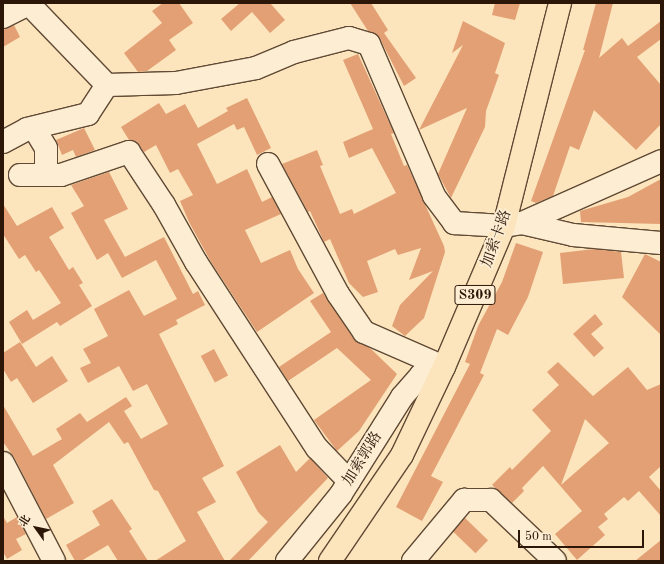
<!DOCTYPE html>
<meta charset="utf-8">
<style>
body{margin:0}
#map{position:relative;width:664px;height:564px;overflow:hidden;background:#fce4bc;font-family:"Old Standard TT","Noto Serif SC",serif}
div>[style]{position:absolute}
.building>*{inset:0;background:#e3a074;transform-origin:0 0}
.roads{filter:drop-shadow(1px 0 #604a35) drop-shadow(-1px 0 #604a35) drop-shadow(0 1px #604a35) drop-shadow(0 -1px #604a35)}
.minor>*{height:22px;margin:-11px;padding:0 11px;transform-origin:11px;border-radius:11px;background:#fdedd3}
.major>*{height:22px;margin:-11px;padding:0 11px;transform-origin:11px;border-radius:11px;background:#fce4bc}
span{translate:-50% -50%;white-space:nowrap;text-align:center;line-height:1.15;-webkit-text-stroke:3.5px #fdedd3;paint-order:stroke}
.shield-label span{padding:1px 3px;background:#fdedd3;border:1px solid;border-radius:3px;-webkit-text-stroke-width:0}
.shield-label{font-size:14px;color:#2c1608;font-weight:700}
.street-label{font-size:15px;color:#2c1608}
.frame{position:absolute;inset:0;border:4px solid #2c1608;pointer-events:none}
.north{position:absolute;left:16px;top:508px;width:40px;height:40px;-webkit-text-stroke:3px #fdedd3;paint-order:stroke;rotate:303deg;font-size:11px;font-weight:700;line-height:16px;text-align:center;color:#2c1608}
.north::after{content:'';display:block;margin:auto;width:14px;height:18px;background:#2c1608;clip-path:polygon(50% 0,100% 100%,50% 72%,0 100%)}
.scale{position:absolute;left:518px;top:530px;width:126px;height:18px;box-sizing:border-box;border:2px solid #2c1608;border-top:0;padding-left:5px;font-size:12px;line-height:14px;white-space:nowrap;color:#2c1608;-webkit-text-stroke:3px #fdedd3;paint-order:stroke}
</style>
<div id="map">
<div class="building">
<i style="clip-path:polygon(163px 3px,179px 3px,193px 23px,169px 40px,176px 50px,147px 71px,138px 72px,124px 53px,162px 23px,152px 11px)"></i>
<i style="clip-path:polygon(240px 3px,270px 3px,285px 20px,270px 33px,252px 12px,231px 31px,221px 19px)"></i>
<i style="clip-path:polygon(350px 3px,371px 3px,388px 30px,384px 33px,416px 78px,404px 86px,380px 39px,368px 31px)"></i>
<i style="clip-path:polygon(495px 3px,520px 3px,515px 20px,492px 15px)"></i>
<i style="clip-path:polygon(596px 3px,613px 3px,599px 58px,622px 38px,628px 46px,661px 21px,661px 39px,637px 57px,661px 85px,661px 124px,636px 150px,594px 110px,579px 150px,570px 146px,553px 196px,536px 203px,531px 201px,585px 50px,583px 50px)"></i>
<i style="clip-path:polygon(463px 21px,505px 43px,495px 73px,499px 75px,486px 111px,485px 127px,451px 198px,438px 174px,467px 108px,419px 130px,463px 45px,452px 53px)"></i>
<i style="clip-path:polygon(14px 25px,20px 37px,3px 47px,3px 30px)"></i>
<i style="clip-path:polygon(358px 54px,394px 133px,391px 134px,404px 166px,407px 165px,444px 246px,445px 252px,424px 318px,405px 336px,392px 326px,400px 305px,433px 271px,409px 280px,421px 248px,398px 255px,395px 249px,367px 261px,378px 292px,363px 297px,349px 283px,330px 239px,324px 242px,310px 211px,308px 212px,282px 164px,317px 150px,323px 165px,320px 166px,340px 214px,352px 209px,354px 214px,396px 193px,372px 148px,349px 158px,343px 142px,373px 129px,343px 60px)"></i>
<i style="clip-path:polygon(247px 98px,271px 148px,257px 155px,244px 127px,237px 130px,234px 124px,197px 144px,217px 184px,247px 169px,262px 202px,272px 197px,281px 214px,245px 230px,261px 263px,290px 250px,298px 269px,314px 293px,257px 332px,211px 262px,189px 222px,180px 201px,193px 195px,178px 169px,170px 173px,156px 145px,144px 152px,136px 142px,129px 140px,121px 127px,159px 103px,166px 114px,185px 104px,198px 128px,228px 111px,226px 108px)"></i>
<i style="clip-path:polygon(84px 128px,95px 150px,76px 157px,73px 150px,62px 155px,56px 140px)"></i>
<i style="clip-path:polygon(109px 172px,128px 209px,104px 220px,125px 257px,164px 237px,193px 294px,198px 291px,205px 305px,176px 320px,178px 324px,159px 334px,224px 466px,202px 478px,216px 502px,197px 512px,225px 561px,155px 561px,186px 541px,158px 491px,154px 490px,128px 442px,124px 444px,109px 422px,53px 465px,74px 503px,46px 519px,14px 457px,3px 442px,3px 405px,33px 456px,62px 439px,56px 429px,80px 413px,87px 422px,126px 397px,132px 406px,124px 411px,141px 439px,168px 424px,147px 384px,133px 391px,119px 366px,88px 383px,80px 368px,91px 363px,83px 349px,108px 336px,94px 309px,129px 290px,144px 316px,177px 299px,156px 260px,122px 278px,108px 253px,97px 260px,71px 213px,84px 206px,71px 185px)"></i>
<i style="clip-path:polygon(661px 179px,661px 224px,581px 222px,580px 211px,628px 197px)"></i>
<i style="clip-path:polygon(3px 204px,17px 226px,52px 207px,64px 228px,49px 237px,69px 270px,73px 267px,83px 283px,79px 285px,92px 306px,60px 326px,57px 322px,22px 344px,9px 322px,27px 310px,33px 320px,61px 303px,39px 270px,36px 272px,25px 255px,19px 259px,3px 234px)"></i>
<i style="clip-path:polygon(516px 243px,543px 252px,528px 297px,508px 335px,497px 329px,480px 373px,484px 375px,431px 476px,443px 482px,422px 521px,396px 507px,470px 364px,465px 362px,478px 326px,502px 282px)"></i>
<i style="clip-path:polygon(594px 249px,621px 252px,624px 278px,563px 284px,560px 253px)"></i>
<i style="clip-path:polygon(645px 254px,661px 262px,661px 335px,622px 297px)"></i>
<i style="clip-path:polygon(323px 293px,354px 339px,371px 349px,397px 374px,359px 431px,337px 451px,314px 420px,371px 380px,337px 348px,288px 381px,279px 367px,331px 332px,310px 301px)"></i>
<i style="clip-path:polygon(595px 314px,603px 324px,591px 334px,604px 348px,594px 357px,573px 334px)"></i>
<i style="clip-path:polygon(20px 342px,36px 367px,52px 356px,68px 381px,33px 403px,17px 378px,11px 382px,3px 369px,3px 353px)"></i>
<i style="left:214px;top:349px;width:30px;height:15px;rotate:62deg"></i>
<i style="clip-path:polygon(evenodd,558px 362px,593px 396px,628px 367px,647px 390px,661px 384px,661px 466px,649px 477px,661px 491px,661px 516px,639px 491px,628px 501px,624px 497px,604px 514px,608px 519px,598px 527px,605px 535px,577px 560px,555px 534px,582px 511px,543px 466px,522px 488px,524px 491px,512px 503px,492px 485px,510px 467px,512px 470px,551px 431px,532px 410px,559px 385px,547px 372px,558px 362px,585px 419px,609px 443px,561px 485px,585px 419px)"></i>
<i style="clip-path:polygon(280px 445px,296px 472px,310px 458px,328px 478px,248px 561px,229px 561px,268px 522px,258px 512px,236px 472px)"></i>
<i style="clip-path:polygon(112px 499px,132px 529px,129px 531px,148px 561px,118px 561px,108px 545px,81px 561px,75px 561px,66px 545px,100px 525px,92px 511px)"></i>
<i style="clip-path:polygon(3px 516px,7px 523px,17px 517px,26px 534px,16px 539px,22px 550px,7px 559px,3px 552px)"></i>
<i style="left:465px;top:518px;width:32px;height:18px;rotate:44deg"></i>
<i style="clip-path:polygon(661px 540px,661px 561px,635px 561px)"></i>
</div>
<div class="roads">
<div class="minor">
<i style="left:28px;top:3px;width:114px;rotate:46.1deg"></i>
<i style="left:107px;top:85px;width:69px;rotate:-1.7deg"></i>
<i style="left:176px;top:83px;width:81px;rotate:-10.6deg"></i>
<i style="left:256px;top:68px;width:41px;rotate:-22.8deg"></i>
<i style="left:294px;top:52px;width:57px;rotate:-14.3deg"></i>
<i style="left:349px;top:38px;width:21px;rotate:17deg"></i>
<i style="left:369px;top:44px;width:165px;rotate:66.8deg"></i>
<i style="left:434px;top:196px;width:34px;rotate:53deg"></i>
<i style="left:454px;top:223px;width:50px;rotate:3.4deg"></i>
<i style="left:504px;top:226px;width:18px;rotate:-9deg"></i>
<i style="left:522px;top:223px;width:152px;rotate:-24deg"></i>
<i style="left:3px;top:17px;width:29px;rotate:-27deg"></i>
<i style="left:34px;top:128px;width:23px;rotate:59deg"></i>
<i style="left:46px;top:148px;width:27px;rotate:90deg"></i>
<i style="left:3px;top:142px;width:27px;rotate:-28deg"></i>
<i style="left:27px;top:129px;width:63px;rotate:-13.8deg"></i>
<i style="left:88px;top:114px;width:35px;rotate:-57deg"></i>
<i style="left:268px;top:164px;width:148px;rotate:61.7deg"></i>
<i style="left:338px;top:294px;width:46px;rotate:55.6deg"></i>
<i style="left:364px;top:332px;width:87px;rotate:23.6deg"></i>
<i style="left:20px;top:175px;width:41px"></i>
<i style="left:61px;top:175px;width:72px;rotate:-18.7deg"></i>
<i style="left:129px;top:152px;width:64px;rotate:56.6deg"></i>
<i style="left:164px;top:205px;width:65px;rotate:60.7deg"></i>
<i style="left:196px;top:262px;width:222px;rotate:57deg"></i>
<i style="left:317px;top:448px;width:46px;rotate:45.9deg"></i>
<i style="left:522px;top:223px;width:52px;rotate:13.2deg"></i>
<i style="left:573px;top:235px;width:88px;rotate:5.2deg"></i>
<i style="left:3px;top:463px;width:110px;rotate:62.5deg"></i>
<i style="left:287px;top:561px;width:86px;rotate:-51.1deg"></i>
<i style="left:341px;top:494px;width:115px;rotate:-57.8deg"></i>
<i style="left:402px;top:397px;width:29px;rotate:-49deg"></i>
<i style="left:421px;top:375px;width:24px;rotate:-19deg"></i>
<i style="left:413px;top:561px;width:80px;rotate:-50.1deg"></i>
<i style="left:464px;top:500px;width:27px"></i>
<i style="left:491px;top:500px;width:88px;rotate:43.6deg"></i>
</div>
<div class="major">
<i style="left:330px;top:561px;width:128px;rotate:-55.8deg"></i>
<i style="left:402px;top:455px;width:98px;rotate:-64.5deg"></i>
<i style="left:444px;top:367px;width:153px;rotate:-66.9deg"></i>
<i style="left:504px;top:226px;width:230px;rotate:-75.9deg"></i>
</div>
</div>
<div class="shield-label">
<span style="left:475px;top:295px">S309</span>
</div>
<div class="street-label">
<span style="left:497px;top:239px;rotate:-70deg">加索卡路</span>
<span style="left:363px;top:459px;rotate:-58deg">加索郭路</span>
</div>
<div class="frame"></div>
<div class="north">北</div>
<div class="scale">50 m</div>
</div>
